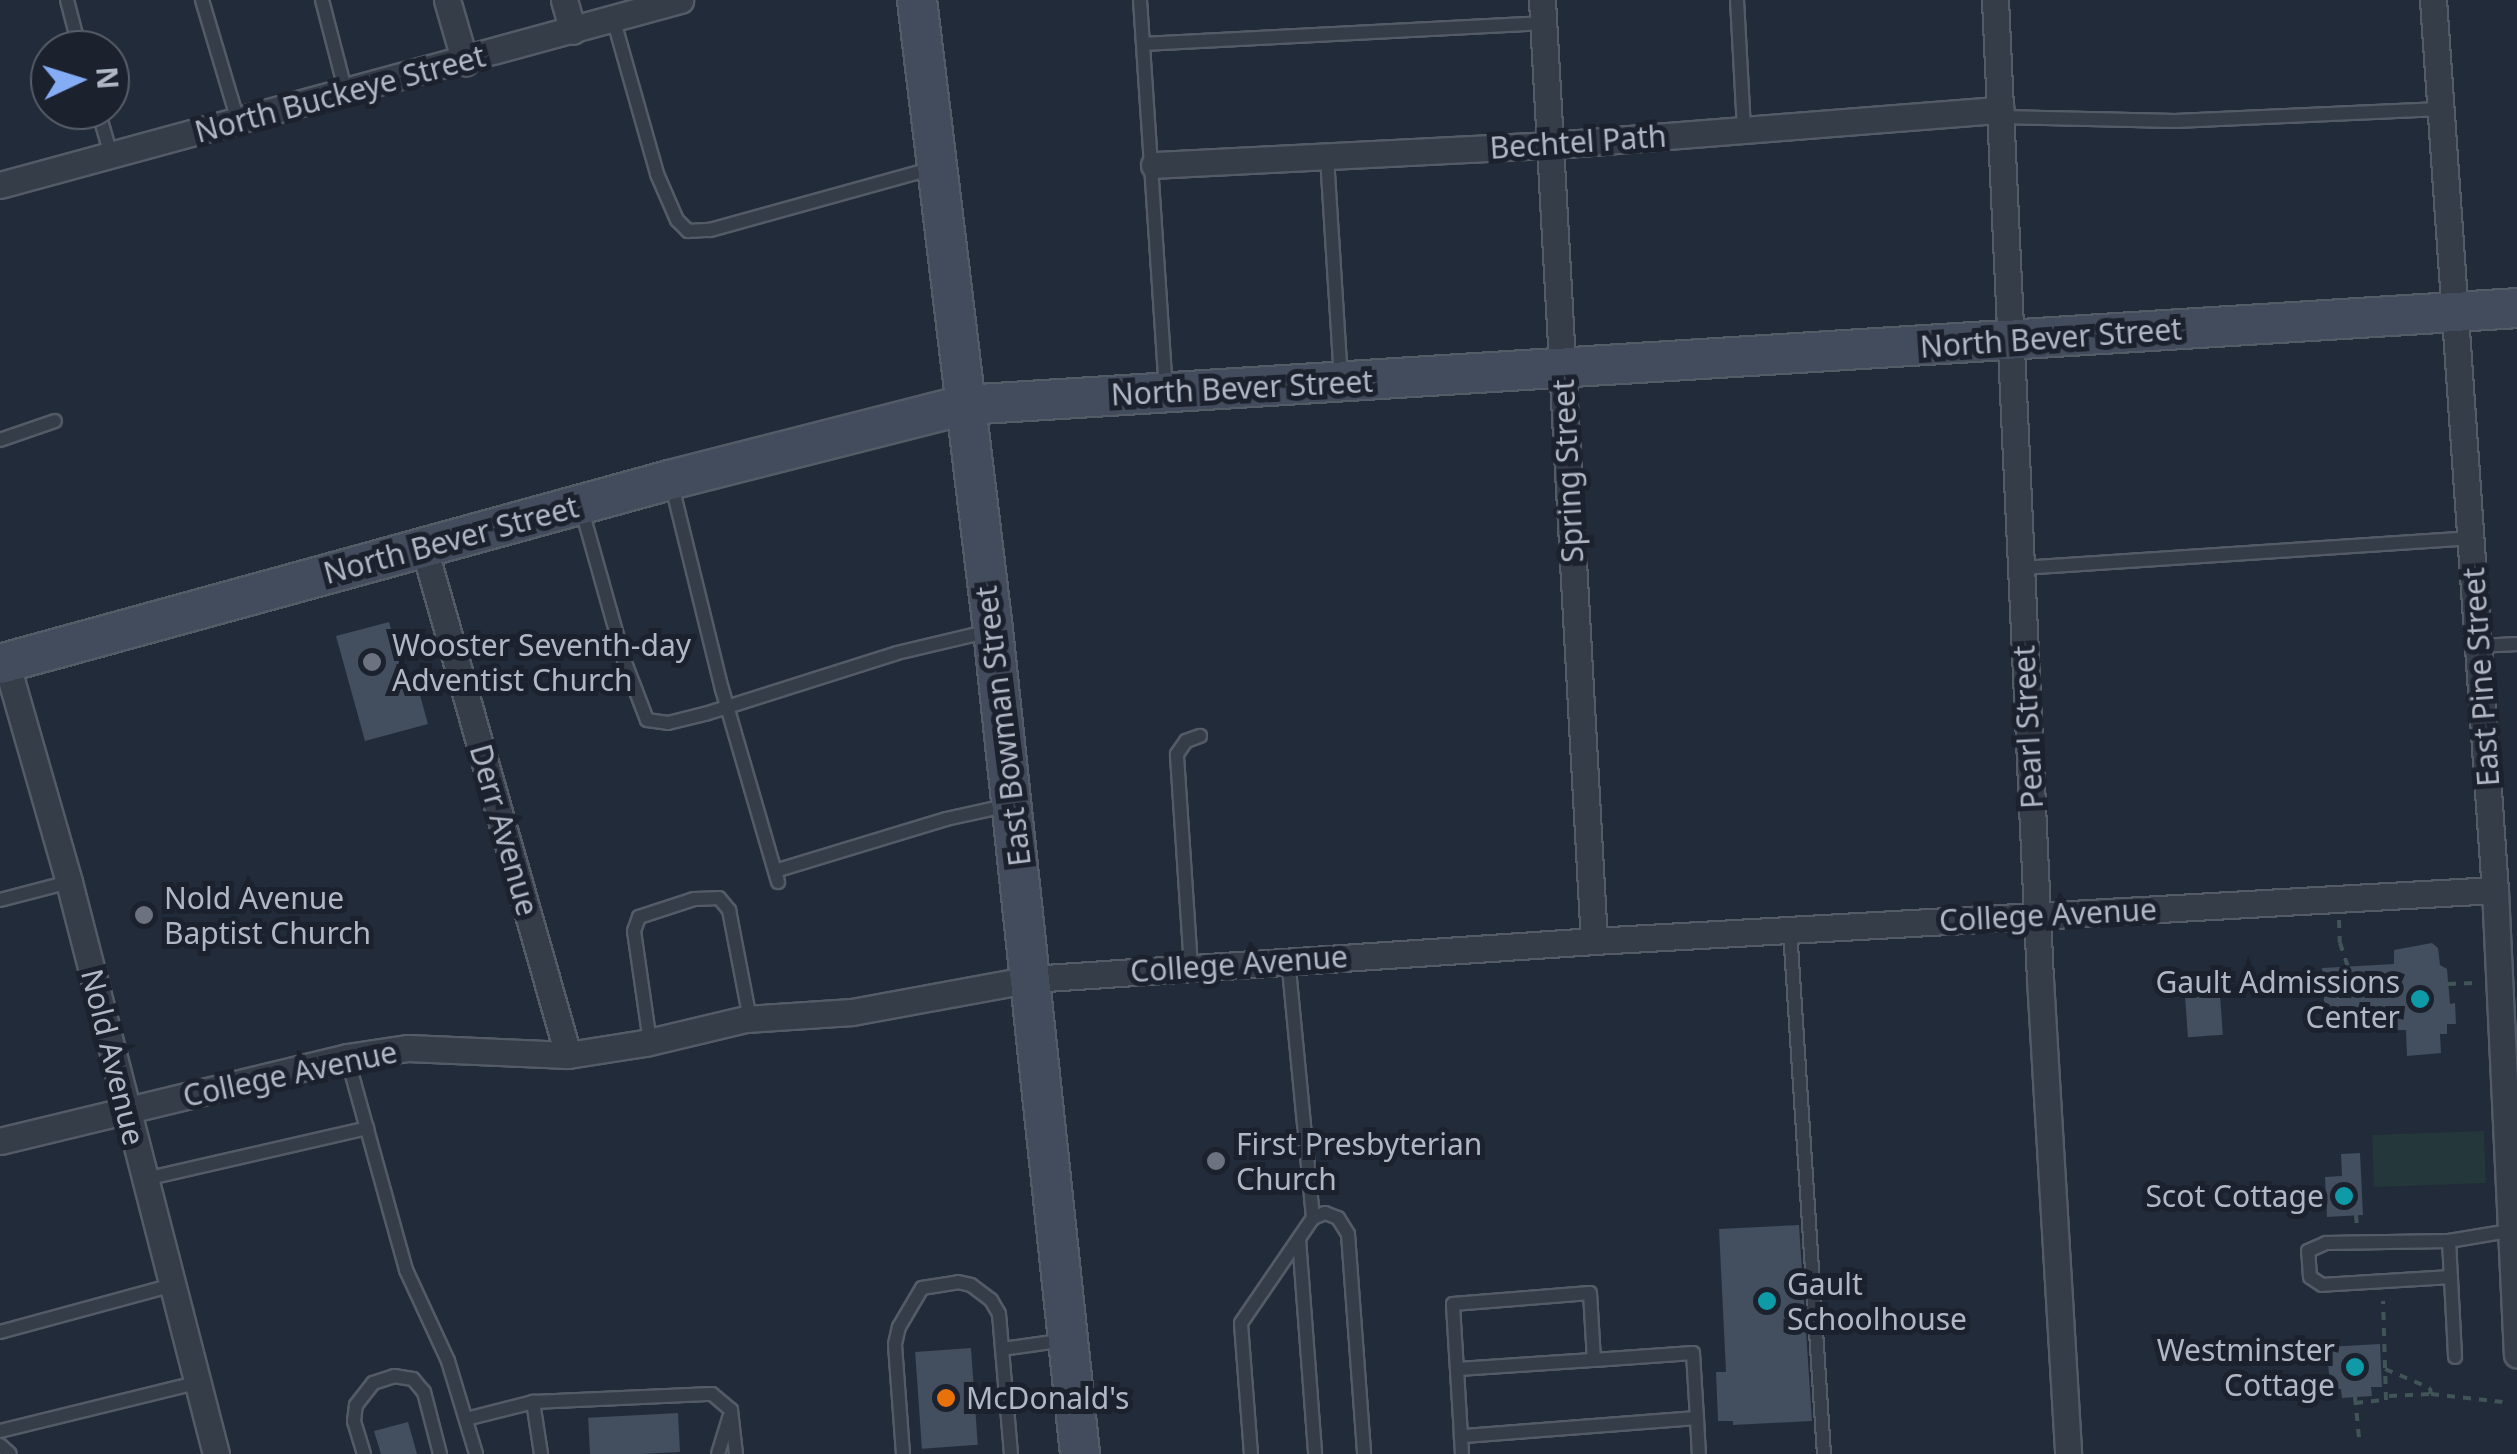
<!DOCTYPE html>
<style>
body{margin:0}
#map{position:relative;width:2517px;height:1454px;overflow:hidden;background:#222b39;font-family:"Noto Sans",sans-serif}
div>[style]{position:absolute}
.green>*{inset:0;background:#24373a;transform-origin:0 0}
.building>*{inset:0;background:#434e5e;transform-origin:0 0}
.path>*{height:4px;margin-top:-2px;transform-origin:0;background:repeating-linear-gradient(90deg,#415457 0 8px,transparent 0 16px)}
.roads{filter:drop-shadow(2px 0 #535b67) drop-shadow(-2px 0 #535b67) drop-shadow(0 2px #535b67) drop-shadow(0 -2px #535b67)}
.service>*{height:12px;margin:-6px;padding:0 6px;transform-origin:6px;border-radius:6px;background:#353d49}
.minor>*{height:25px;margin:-12.5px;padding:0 12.5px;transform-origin:12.5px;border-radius:12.5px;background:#353d49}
.secondary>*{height:38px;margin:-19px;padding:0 19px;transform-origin:19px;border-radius:19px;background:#434c5c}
.dots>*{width:28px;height:28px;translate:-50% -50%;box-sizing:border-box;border:5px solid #1b222e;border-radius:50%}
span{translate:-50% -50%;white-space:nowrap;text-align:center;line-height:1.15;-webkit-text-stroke:10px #1b222e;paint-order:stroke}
.street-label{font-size:30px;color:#b0b8c5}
.poi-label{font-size:30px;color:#b0b8c5}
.left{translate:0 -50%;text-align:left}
.right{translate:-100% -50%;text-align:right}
.north{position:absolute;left:30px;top:30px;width:100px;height:100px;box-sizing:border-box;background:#1b222e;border:2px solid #575e6a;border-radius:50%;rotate:86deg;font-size:28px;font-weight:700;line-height:40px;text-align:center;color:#b0b8c5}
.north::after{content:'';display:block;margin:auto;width:35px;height:45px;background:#85adf5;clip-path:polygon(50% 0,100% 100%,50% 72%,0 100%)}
</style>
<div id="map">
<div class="green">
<i style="left:2484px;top:1131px;width:52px;height:112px;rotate:88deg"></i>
</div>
<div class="building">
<i style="clip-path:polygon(389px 622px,408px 691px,418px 688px,428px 724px,365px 741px,336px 636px)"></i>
<i style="clip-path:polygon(2432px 943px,2438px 948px,2440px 965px,2447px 969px,2450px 1004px,2455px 1003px,2456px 1024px,2447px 1024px,2447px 1034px,2440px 1034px,2441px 1053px,2407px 1056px,2406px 1030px,2326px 1031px,2322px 968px,2394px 964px,2394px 950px)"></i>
<i style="left:2219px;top:980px;width:55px;height:35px;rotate:86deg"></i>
<i style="clip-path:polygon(2360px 1153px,2363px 1215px,2327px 1217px,2325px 1177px,2342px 1176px,2341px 1154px)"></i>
<i style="clip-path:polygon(1799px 1225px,1812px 1421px,1733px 1425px,1733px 1421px,1718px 1421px,1716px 1372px,1726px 1372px,1719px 1229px)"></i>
<i style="clip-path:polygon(2380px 1344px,2382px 1387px,2371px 1387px,2372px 1396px,2342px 1398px,2341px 1389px,2330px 1389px,2327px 1347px)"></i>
<i style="left:971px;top:1348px;width:97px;height:56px;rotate:86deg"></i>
<i style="left:678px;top:1413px;width:39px;height:90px;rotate:87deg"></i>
<i style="clip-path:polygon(408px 1422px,417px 1454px,381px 1454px,374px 1431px)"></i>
</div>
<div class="path">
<i style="left:2339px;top:920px;width:23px;rotate:88deg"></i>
<i style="left:2340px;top:943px;width:47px;rotate:71.6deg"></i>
<i style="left:2448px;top:984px;width:26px;rotate:-2deg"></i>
<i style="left:2356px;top:1215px;width:12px;rotate:85deg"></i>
<i style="left:2385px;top:1369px;width:49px;rotate:22.9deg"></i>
<i style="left:2430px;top:1388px;width:6px;rotate:81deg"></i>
<i style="left:2389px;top:1396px;width:42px;rotate:-2.7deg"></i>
<i style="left:2431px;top:1394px;width:72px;rotate:6.3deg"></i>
<i style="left:2355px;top:1397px;width:41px;rotate:84.4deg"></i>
<i style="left:2355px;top:1403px;width:31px;rotate:-6deg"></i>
<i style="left:2386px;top:1400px;width:99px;rotate:-91.7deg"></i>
</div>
<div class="roads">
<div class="service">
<i style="left:67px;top:0;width:52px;rotate:75.4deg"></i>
<i style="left:202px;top:0;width:126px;rotate:73.4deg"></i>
<i style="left:322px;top:0;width:96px;rotate:75.5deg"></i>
<i style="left:1140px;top:0;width:388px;rotate:86.2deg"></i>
<i style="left:1737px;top:0;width:130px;rotate:86.9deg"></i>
<i style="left:613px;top:18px;width:162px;rotate:74.2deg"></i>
<i style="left:657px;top:174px;width:50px;rotate:66.5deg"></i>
<i style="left:677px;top:220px;width:16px;rotate:45deg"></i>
<i style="left:688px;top:231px;width:22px;rotate:-3deg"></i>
<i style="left:710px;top:230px;width:231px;rotate:-15.5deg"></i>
<i style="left:1144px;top:44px;width:401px;rotate:-3deg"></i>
<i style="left:98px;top:110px;width:47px;rotate:73.9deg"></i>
<i style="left:2001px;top:117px;width:174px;rotate:1.3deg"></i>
<i style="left:2175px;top:121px;width:266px;rotate:-2.6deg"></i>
<i style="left:1327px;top:157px;width:222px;rotate:86.4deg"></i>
<i style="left:0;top:440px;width:58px;rotate:-19.1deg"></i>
<i style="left:671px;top:482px;width:213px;rotate:76.2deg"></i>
<i style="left:722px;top:689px;width:201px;rotate:73.8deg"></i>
<i style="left:581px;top:507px;width:159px;rotate:74.3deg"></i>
<i style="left:624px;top:660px;width:64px;rotate:69deg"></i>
<i style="left:647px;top:720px;width:21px;rotate:8deg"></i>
<i style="left:668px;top:723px;width:38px;rotate:-14deg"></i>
<i style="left:705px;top:714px;width:201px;rotate:-17.6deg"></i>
<i style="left:897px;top:653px;width:96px;rotate:-13.3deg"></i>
<i style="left:2020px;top:568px;width:452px;rotate:-3.8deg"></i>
<i style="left:2479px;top:646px;width:38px;rotate:-3deg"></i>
<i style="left:775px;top:871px;width:179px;rotate:-16.9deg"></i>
<i style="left:946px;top:819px;width:66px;rotate:-12.3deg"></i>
<i style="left:0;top:900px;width:71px;rotate:-14.6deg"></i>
<i style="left:1790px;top:930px;width:525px;rotate:86.29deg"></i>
<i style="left:1191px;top:967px;width:213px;rotate:-93.8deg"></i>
<i style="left:1177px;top:754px;width:16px;rotate:-55deg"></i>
<i style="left:1186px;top:741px;width:15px;rotate:-20deg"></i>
<i style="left:650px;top:1042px;width:112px;rotate:-98.2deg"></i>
<i style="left:634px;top:931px;width:15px;rotate:-70deg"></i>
<i style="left:639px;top:917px;width:58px;rotate:-18.1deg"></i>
<i style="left:694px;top:899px;width:25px;rotate:-2deg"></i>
<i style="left:719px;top:898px;width:16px;rotate:50deg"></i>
<i style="left:729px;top:910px;width:111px;rotate:79.1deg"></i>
<i style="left:347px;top:1057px;width:221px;rotate:74.5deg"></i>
<i style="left:406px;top:1270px;width:100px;rotate:65.2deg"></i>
<i style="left:448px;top:1361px;width:97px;rotate:73.2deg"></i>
<i style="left:145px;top:1179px;width:228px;rotate:-12.9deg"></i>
<i style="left:1313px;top:1218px;width:13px;rotate:-23deg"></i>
<i style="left:1325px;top:1213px;width:14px;rotate:21deg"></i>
<i style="left:1338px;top:1218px;width:19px;rotate:58deg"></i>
<i style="left:1348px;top:1234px;width:221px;rotate:85.8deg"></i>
<i style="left:1299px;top:1239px;width:216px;rotate:85.7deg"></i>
<i style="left:2449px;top:1241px;width:116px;rotate:87deg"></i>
<i style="left:2451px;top:1277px;width:129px;rotate:176.5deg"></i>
<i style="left:2322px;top:1285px;width:14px;rotate:-146deg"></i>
<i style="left:2310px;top:1277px;width:26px;rotate:-94deg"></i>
<i style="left:2308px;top:1251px;width:20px;rotate:-24deg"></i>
<i style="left:2326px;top:1243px;width:123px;rotate:-0.9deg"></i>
<i style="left:2449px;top:1241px;width:61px;rotate:-9.5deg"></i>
<i style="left:0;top:1332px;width:175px;rotate:-15.2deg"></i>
<i style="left:1002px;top:1349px;width:65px;rotate:-8deg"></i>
<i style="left:1457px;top:1369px;width:137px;rotate:-3.8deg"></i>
<i style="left:1697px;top:1418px;width:237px;rotate:175.6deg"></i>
<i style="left:1461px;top:1436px;width:132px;rotate:-93.5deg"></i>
<i style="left:1453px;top:1304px;width:137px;rotate:-4.6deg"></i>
<i style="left:1590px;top:1293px;width:67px;rotate:86.6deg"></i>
<i style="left:1594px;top:1360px;width:99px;rotate:-4deg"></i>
<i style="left:1693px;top:1353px;width:65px;rotate:86.5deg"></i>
<i style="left:1697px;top:1418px;width:36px;rotate:87deg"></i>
<i style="left:466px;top:1419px;width:69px;rotate:-14.2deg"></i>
<i style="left:0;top:1431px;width:201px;rotate:-13.8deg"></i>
<i style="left:1461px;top:1436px;width:18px;rotate:87deg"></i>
<i style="left:0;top:1445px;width:13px;rotate:42deg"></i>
<i style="left:364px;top:1454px;width:34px;rotate:-107deg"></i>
<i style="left:354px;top:1421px;width:16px;rotate:-83deg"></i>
<i style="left:356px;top:1405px;width:28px;rotate:-52deg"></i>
<i style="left:373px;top:1383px;width:22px;rotate:-18deg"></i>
<i style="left:394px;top:1376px;width:19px;rotate:9deg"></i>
<i style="left:413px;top:1379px;width:17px;rotate:50deg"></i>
<i style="left:424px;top:1392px;width:64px;rotate:75.5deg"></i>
<i style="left:541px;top:1454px;width:53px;rotate:-98.7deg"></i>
<i style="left:533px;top:1402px;width:179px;rotate:-2.6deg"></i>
<i style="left:712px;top:1394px;width:25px;rotate:40deg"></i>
<i style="left:731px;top:1410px;width:44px;rotate:83.5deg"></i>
<i style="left:718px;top:1454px;width:39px;rotate:-73deg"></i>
<i style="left:903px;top:1454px;width:110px;rotate:-94.2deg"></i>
<i style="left:895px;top:1344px;width:17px;rotate:-77deg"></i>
<i style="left:899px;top:1327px;width:45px;rotate:-59.5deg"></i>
<i style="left:922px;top:1288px;width:36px;rotate:-9deg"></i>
<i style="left:958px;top:1282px;width:13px;rotate:13deg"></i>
<i style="left:971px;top:1285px;width:25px;rotate:37deg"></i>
<i style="left:991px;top:1300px;width:16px;rotate:60deg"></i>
<i style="left:999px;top:1314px;width:141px;rotate:85.1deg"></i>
<i style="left:1251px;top:1454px;width:131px;rotate:-94.4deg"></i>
<i style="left:1241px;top:1323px;width:127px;rotate:-55.6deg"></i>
<i style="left:1313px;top:1218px;width:259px;rotate:-95.5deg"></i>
</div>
<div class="minor">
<i style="left:447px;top:0;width:65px;rotate:73.8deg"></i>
<i style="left:564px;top:0;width:32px;rotate:74deg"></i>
<i style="left:1542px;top:0;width:942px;rotate:86.84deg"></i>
<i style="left:1995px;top:0;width:980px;rotate:87.37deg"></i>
<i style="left:2040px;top:979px;width:476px;rotate:86.6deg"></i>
<i style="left:2433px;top:0;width:892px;rotate:86.02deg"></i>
<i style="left:2495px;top:890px;width:465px;rotate:87.3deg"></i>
<i style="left:1154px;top:165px;width:400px;rotate:-2.9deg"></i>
<i style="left:1553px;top:145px;width:449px;rotate:-4.5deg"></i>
<i style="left:0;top:185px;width:705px;rotate:-15.22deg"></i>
<i style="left:424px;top:548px;width:527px;rotate:74.14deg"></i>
<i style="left:6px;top:662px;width:229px;rotate:74deg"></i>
<i style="left:69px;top:882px;width:591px;rotate:75.59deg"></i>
<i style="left:0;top:1141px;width:357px;rotate:-13.6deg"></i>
<i style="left:347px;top:1057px;width:62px;rotate:-8.4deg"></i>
<i style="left:408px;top:1048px;width:160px;rotate:2.5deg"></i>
<i style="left:568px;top:1055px;width:78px;rotate:-8.9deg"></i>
<i style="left:645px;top:1043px;width:104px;rotate:-13.4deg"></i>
<i style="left:746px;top:1019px;width:106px;rotate:-3.8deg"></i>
<i style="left:852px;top:1012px;width:182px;rotate:-10.4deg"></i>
<i style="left:1031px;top:979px;width:564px;rotate:-3.86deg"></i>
<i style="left:1594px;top:941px;width:902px;rotate:-3.24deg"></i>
</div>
<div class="secondary">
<i style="left:917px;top:0;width:635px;rotate:83.12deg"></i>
<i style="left:993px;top:630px;width:829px;rotate:83.97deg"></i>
<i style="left:0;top:664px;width:695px;rotate:-15.36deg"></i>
<i style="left:670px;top:480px;width:303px;rotate:-14.3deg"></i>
<i style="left:964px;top:405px;width:1556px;rotate:-3.57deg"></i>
</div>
</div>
<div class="dots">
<i style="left:372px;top:662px;background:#6b7280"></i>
<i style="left:144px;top:915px;background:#6b7280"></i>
<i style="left:2420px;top:999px;background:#0f9aa8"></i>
<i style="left:1216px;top:1161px;background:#6b7280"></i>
<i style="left:2344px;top:1196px;background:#0f9aa8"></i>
<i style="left:1767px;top:1301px;background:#0f9aa8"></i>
<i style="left:2355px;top:1367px;background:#0f9aa8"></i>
<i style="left:946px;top:1398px;background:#e8710a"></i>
</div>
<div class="street-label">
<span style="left:340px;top:94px;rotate:-15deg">North Buckeye Street</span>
<span style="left:1578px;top:142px;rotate:-4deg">Bechtel Path</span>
<span style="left:2051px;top:338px;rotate:-4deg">North Bever Street</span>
<span style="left:1242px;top:388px;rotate:-3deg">North Bever Street</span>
<span style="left:1568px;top:471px;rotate:-93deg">Spring Street</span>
<span style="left:451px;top:540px;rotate:-15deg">North Bever Street</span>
<span style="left:2481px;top:677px;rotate:-94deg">East Pine Street</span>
<span style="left:1003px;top:726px;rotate:-97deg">East Bowman Street</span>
<span style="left:2028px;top:727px;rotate:-93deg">Pearl Street</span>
<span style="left:504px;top:830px;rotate:74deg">Derr Avenue</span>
<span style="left:2048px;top:915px;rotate:-3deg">College Avenue</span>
<span style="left:1239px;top:964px;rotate:-4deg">College Avenue</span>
<span style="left:113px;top:1057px;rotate:76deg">Nold Avenue</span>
<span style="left:290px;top:1074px;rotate:-12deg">College Avenue</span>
</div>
<div class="poi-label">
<span class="left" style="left:392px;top:662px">Wooster Seventh-day<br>Adventist Church</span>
<span class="left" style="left:164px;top:915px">Nold Avenue<br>Baptist Church</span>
<span class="right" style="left:2400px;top:999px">Gault Admissions<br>Center</span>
<span class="left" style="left:1236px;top:1161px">First Presbyterian<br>Church</span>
<span class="right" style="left:2324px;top:1196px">Scot Cottage</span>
<span class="left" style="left:1787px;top:1301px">Gault<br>Schoolhouse</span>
<span class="right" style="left:2335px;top:1367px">Westminster<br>Cottage</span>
<span class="left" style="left:966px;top:1398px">McDonald's</span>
</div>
<div class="north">N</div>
</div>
